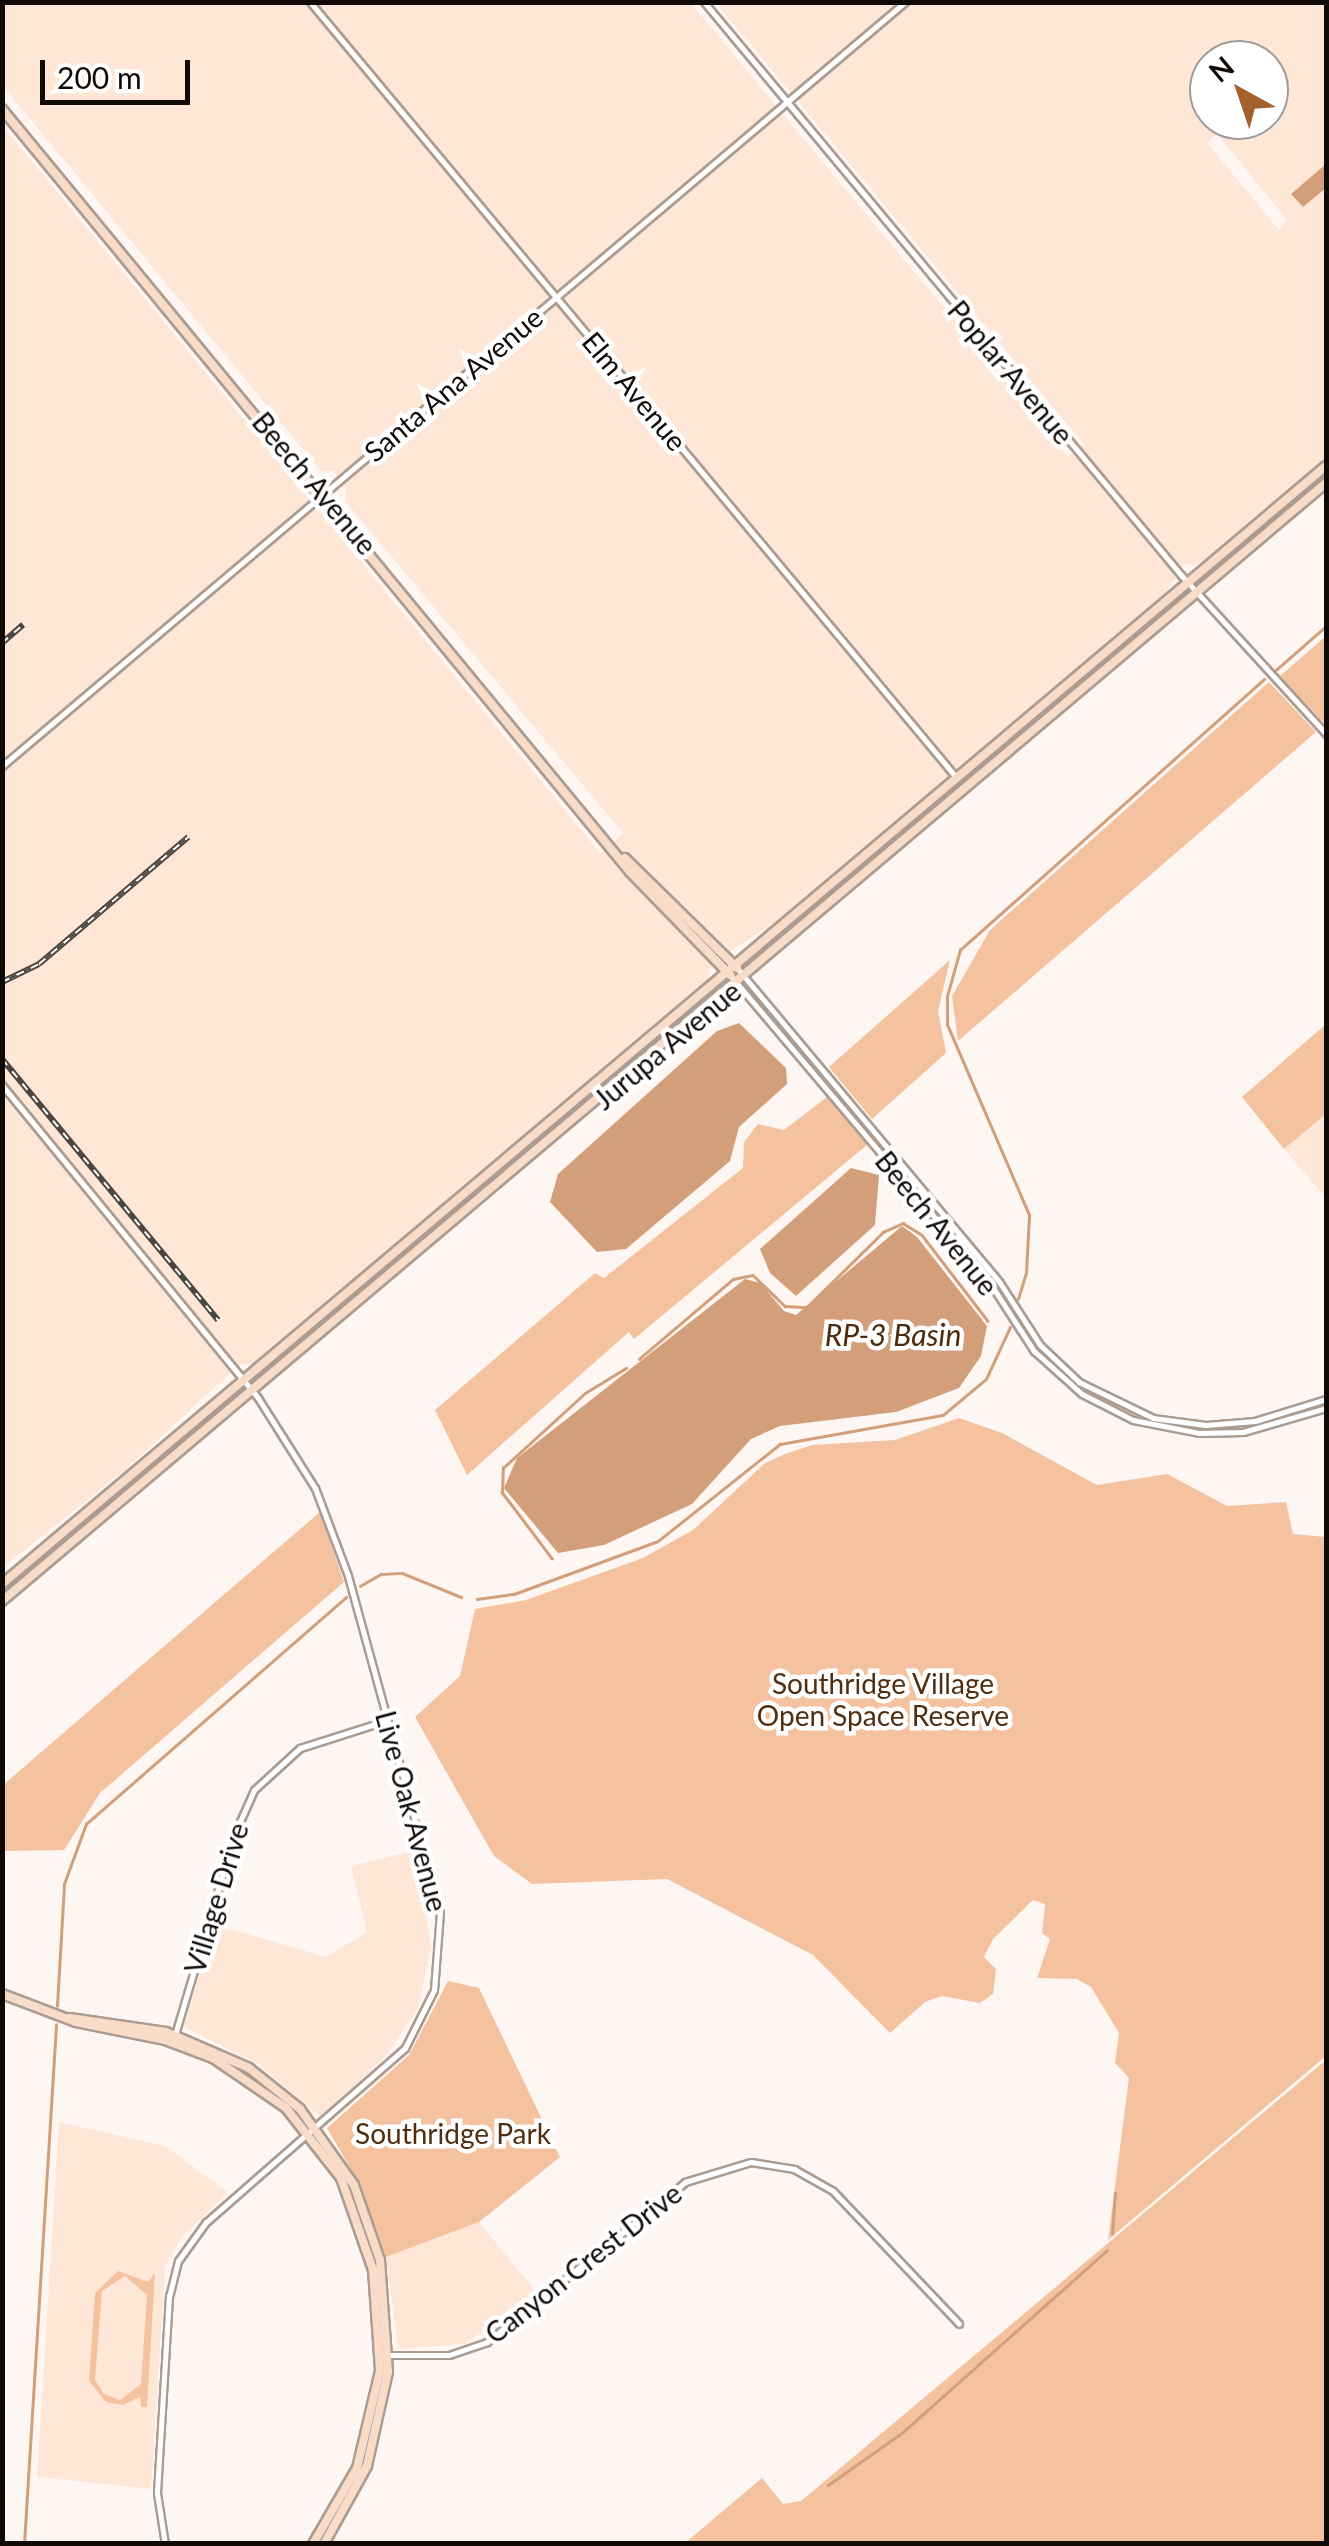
<!DOCTYPE html>
<style>
body{margin:0}
#map{position:relative;width:1329px;height:2546px;overflow:hidden;background:#fdf6f2;font-family:Lato,sans-serif}
div>[style]{position:absolute}
.built>*{inset:0;background:#ffe7d7}
.green>*{inset:0;background:#f5c2a0}
.water>*{inset:0;background:#d39e7a}
.stream>*{height:2.5px;margin:-1.25px;padding:0 1.25px;transform-origin:1.25px;border-radius:1.25px;background:#d39e7a}
.roads{filter:drop-shadow(2px 0 #ab9c91) drop-shadow(-2px 0 #ab9c91) drop-shadow(0 2px #ab9c91) drop-shadow(0 -2px #ab9c91)}
.minor>*{height:5px;margin:-2.5px;padding:0 2.5px;transform-origin:2.5px;border-radius:2.5px;background:#fff}
.major>*{height:8px;margin:-4px;padding:0 4px;transform-origin:4px;border-radius:4px;background:#f9dcc8}
.rail>*{height:6px;margin-top:-3px;transform-origin:0;background:repeating-linear-gradient(90deg,#fff 0 8px,#4c4643 0 16px);box-sizing:border-box;border-block:2px solid #4c4643}
span{translate:-50% -50%;white-space:nowrap;text-align:center;line-height:1.15;-webkit-text-stroke:9px #fff;paint-order:stroke}
.street-label{font-size:28px;color:#100a07}
.park-label{font-size:28px;color:#512e12}
.water-label{font-size:30px;color:#4d2a0e;font-style:italic}
.frame{position:absolute;inset:0;border:5px solid #100a07;pointer-events:none}
.north{position:absolute;left:1189px;top:40px;width:100px;height:100px;box-sizing:border-box;background:#fff;border:2px solid #9f9d9c;border-radius:50%;rotate:320deg;font-size:28px;font-weight:700;line-height:40px;text-align:center;color:#100a07}
.north::after{content:'';display:block;margin:auto;width:35px;height:45px;background:#a3612e;clip-path:polygon(50% 0,100% 100%,50% 72%,0 100%)}
.scale{position:absolute;left:40px;top:60px;width:150px;height:45px;box-sizing:border-box;border:5px solid #100a07;border-top:0;padding-left:12px;font-size:30px;line-height:35px;white-space:nowrap;color:#100a07;-webkit-text-stroke:8px #fff;paint-order:stroke}
</style>
<div id="map">
<div class="built">
<i style="clip-path:polygon(evenodd,3px 3px,691px 3px,1068px 457px,1084px 444px,716px 3px,1326px 3px,1326px 457px,1236px 535px,1196px 565px,1184px 564px,1166px 592px,898px 821px,790px 913px,733px 949px,710px 969px,709px 979px,568px 1102px,253px 1364px,240px 1364px,125px 1470px,3px 1567px,2px 125px,601px 854px,623px 833px,345px 501px,346px 489px,333px 471px,321px 471px,3px 86px,3px 3px,1209px 60px,1269px 60px,1269px 120px,1209px 120px,1209px 60px,3px 3px,1217px 134px,1287px 220px,1279px 230px,1207px 143px,1217px 134px)"></i>
<i style="clip-path:polygon(1326px 1114px,1326px 1198px,1284px 1149px)"></i>
<i style="clip-path:polygon(416px 1850px,431px 1947px,418px 2008px,386px 2056px,320px 2117px,258px 2064px,184px 2027px,214px 1924px,326px 1957px,367px 1932px,351px 1866px)"></i>
<i style="clip-path:polygon(59px 2122px,165px 2146px,228px 2192px,182px 2237px,165px 2267px,151px 2489px,37px 2477px)"></i>
<i style="clip-path:polygon(479px 2222px,537px 2293px,465px 2344px,398px 2349px,386px 2257px)"></i>
</div>
<div class="green">
<i style="clip-path:polygon(1326px 636px,1326px 725px,1280px 676px)"></i>
<i style="clip-path:polygon(1269px 682px,1316px 732px,958px 1041px,952px 996px,990px 930px)"></i>
<i style="clip-path:polygon(950px 960px,938px 1011px,946px 1053px,872px 1119px,829px 1067px)"></i>
<i style="clip-path:polygon(1326px 1024px,1326px 1114px,1284px 1149px,1242px 1097px)"></i>
<i style="clip-path:polygon(827px 1097px,867px 1145px,634px 1339px,629px 1332px,467px 1475px,435px 1410px,595px 1273px,604px 1278px,743px 1168px,744px 1142px,758px 1124px,784px 1130px)"></i>
<i style="clip-path:polygon(959px 1418px,1002px 1433px,1097px 1485px,1167px 1474px,1227px 1506px,1286px 1502px,1293px 1534px,1326px 1537px,1326px 2056px,1108px 2240px,1129px 2078px,1115px 2063px,1119px 2033px,1091px 1987px,1077px 1979px,1037px 1978px,1050px 1939px,1042px 1933px,1045px 1904px,1033px 1900px,993px 1939px,984px 1957px,996px 1969px,993px 1994px,980px 2003px,942px 1996px,925px 2002px,890px 2033px,813px 1955px,667px 1879px,532px 1884px,494px 1856px,415px 1717px,460px 1676px,475px 1609px,526px 1600px,643px 1558px,693px 1530px,765px 1463px,785px 1454px,812px 1445px,895px 1440px)"></i>
<i style="clip-path:polygon(320px 1512px,344px 1582px,100px 1793px,64px 1850px,3px 1851px,3px 1785px)"></i>
<i style="clip-path:polygon(448px 1981px,479px 1988px,560px 2157px,479px 2222px,386px 2257px,360px 2185px,327px 2128px,409px 2055px)"></i>
<i style="clip-path:polygon(1326px 2060px,1326px 2543px,685px 2543px,762px 2478px,783px 2504px,801px 2501px)"></i>
<i style="clip-path:polygon(evenodd,118px 2271px,148px 2282px,155px 2273px,147px 2407px,141px 2407px,140px 2397px,123px 2405px,106px 2402px,89px 2381px,95px 2293px,118px 2271px,125px 2276px,147px 2295px,141px 2384px,120px 2400px,104px 2394px,95px 2380px,102px 2291px,125px 2276px)"></i>
</div>
<div class="water">
<i style="clip-path:polygon(1326px 164px,1326px 188px,1303px 207px,1291px 194px)"></i>
<i style="clip-path:polygon(739px 1023px,786px 1068px,787px 1084px,739px 1127px,730px 1161px,626px 1249px,597px 1252px,550px 1202px,558px 1174px,717px 1031px)"></i>
<i style="clip-path:polygon(851px 1168px,879px 1175px,875px 1225px,796px 1296px,770px 1273px,760px 1249px)"></i>
<i style="clip-path:polygon(902px 1226px,917px 1237px,987px 1326px,981px 1356px,959px 1388px,896px 1412px,780px 1426px,751px 1439px,692px 1504px,604px 1545px,558px 1553px,504px 1488px,517px 1458px,745px 1279px,760px 1283px,784px 1311px,796px 1315px)"></i>
</div>
<div class="stream">
<i style="left:1276px;top:670px;width:67px;rotate:-41.3deg"></i>
<i style="left:1018px;top:1299px;width:27px;rotate:-73deg"></i>
<i style="left:1026px;top:1273px;width:58px;rotate:-87deg"></i>
<i style="left:1029px;top:1215px;width:207px;rotate:-113.3deg"></i>
<i style="left:947px;top:1025px;width:29px;rotate:-90deg"></i>
<i style="left:947px;top:996px;width:48px;rotate:-74.2deg"></i>
<i style="left:960px;top:950px;width:407px;rotate:-41.7deg"></i>
<i style="left:639px;top:1359px;width:123px;rotate:-40.4deg"></i>
<i style="left:733px;top:1279px;width:20px;rotate:-11deg"></i>
<i style="left:753px;top:1275px;width:45px;rotate:44.1deg"></i>
<i style="left:785px;top:1306px;width:22px;rotate:3deg"></i>
<i style="left:807px;top:1307px;width:107px;rotate:-44.6deg"></i>
<i style="left:883px;top:1232px;width:22px;rotate:-24deg"></i>
<i style="left:903px;top:1223px;width:22px;rotate:32deg"></i>
<i style="left:922px;top:1235px;width:108px;rotate:52.5deg"></i>
<i style="left:552px;top:1559px;width:83px;rotate:-127.1deg"></i>
<i style="left:502px;top:1493px;width:25px;rotate:-88deg"></i>
<i style="left:503px;top:1468px;width:111px;rotate:-42.4deg"></i>
<i style="left:585px;top:1393px;width:48px;rotate:-31.4deg"></i>
<i style="left:360px;top:1586px;width:24px;rotate:-30deg"></i>
<i style="left:381px;top:1574px;width:21px;rotate:-3deg"></i>
<i style="left:402px;top:1573px;width:64px;rotate:22.1deg"></i>
<i style="left:477px;top:1599px;width:37px;rotate:-8deg"></i>
<i style="left:514px;top:1594px;width:153px;rotate:-20.2deg"></i>
<i style="left:658px;top:1541px;width:156px;rotate:-38.5deg"></i>
<i style="left:780px;top:1444px;width:166px;rotate:-10.1deg"></i>
<i style="left:943px;top:1415px;width:56px;rotate:-39.9deg"></i>
<i style="left:986px;top:1379px;width:57px;rotate:-65.2deg"></i>
<i style="left:57px;top:2006px;width:122px;rotate:-86.7deg"></i>
<i style="left:64px;top:1884px;width:64px;rotate:-69.9deg"></i>
<i style="left:86px;top:1824px;width:345px;rotate:-41.1deg"></i>
<i style="left:1112px;top:2234px;width:41px;rotate:-85.8deg"></i>
<i style="left:828px;top:2485px;width:92px;rotate:-35.2deg"></i>
<i style="left:903px;top:2432px;width:273px;rotate:-41.7deg"></i>
<i style="left:24px;top:2544px;width:520px;rotate:-86.47deg"></i>
</div>
<div class="roads">
<div class="minor">
<i style="left:310px;top:2px;width:1009px;rotate:50.19deg"></i>
<i style="left:704px;top:2px;width:746px;rotate:50.22deg"></i>
<i style="left:1181px;top:575px;width:215px;rotate:47.6deg"></i>
<i style="left:2px;top:766px;width:1183px;rotate:-40.23deg"></i>
<i style="left:737px;top:968px;width:410px;rotate:50.1deg"></i>
<i style="left:1000px;top:1283px;width:74px;rotate:57.2deg"></i>
<i style="left:1040px;top:1345px;width:54px;rotate:43.5deg"></i>
<i style="left:1079px;top:1382px;width:82px;rotate:25.9deg"></i>
<i style="left:1153px;top:1418px;width:53px;rotate:7.5deg"></i>
<i style="left:1206px;top:1425px;width:49px;rotate:-4.7deg"></i>
<i style="left:1255px;top:1421px;width:74px;rotate:-17.2deg"></i>
<i style="left:730px;top:975px;width:399px;rotate:49.8deg"></i>
<i style="left:988px;top:1280px;width:85px;rotate:57.1deg"></i>
<i style="left:1034px;top:1351px;width:64px;rotate:41.9deg"></i>
<i style="left:1082px;top:1394px;width:57px;rotate:27deg"></i>
<i style="left:1133px;top:1420px;width:67px;rotate:11.1deg"></i>
<i style="left:1199px;top:1433px;width:44px;rotate:-1.3deg"></i>
<i style="left:1243px;top:1432px;width:86px;rotate:-16.1deg"></i>
<i style="left:2px;top:1085px;width:404px;rotate:50.7deg"></i>
<i style="left:258px;top:1398px;width:107px;rotate:57.7deg"></i>
<i style="left:315px;top:1488px;width:94px;rotate:69.4deg"></i>
<i style="left:348px;top:1576px;width:348px;rotate:74.7deg"></i>
<i style="left:440px;top:1912px;width:78px;rotate:94.4deg"></i>
<i style="left:434px;top:1990px;width:65px;rotate:116.6deg"></i>
<i style="left:405px;top:2048px;width:264px;rotate:138.8deg"></i>
<i style="left:206px;top:2222px;width:48px;rotate:125.7deg"></i>
<i style="left:178px;top:2261px;width:36px;rotate:104deg"></i>
<i style="left:169px;top:2296px;width:197px;rotate:93.5deg"></i>
<i style="left:157px;top:2493px;width:52px;rotate:81.1deg"></i>
<i style="left:174px;top:2038px;width:212px;rotate:-73.5deg"></i>
<i style="left:234px;top:1835px;width:49px;rotate:-66deg"></i>
<i style="left:254px;top:1790px;width:62px;rotate:-42.4deg"></i>
<i style="left:300px;top:1748px;width:92px;rotate:-17.7deg"></i>
<i style="left:384px;top:2355px;width:65px"></i>
<i style="left:449px;top:2355px;width:40px;rotate:-18.9deg"></i>
<i style="left:487px;top:2342px;width:255px;rotate:-38.9deg"></i>
<i style="left:685px;top:2182px;width:69px;rotate:-16.9deg"></i>
<i style="left:751px;top:2162px;width:44px;rotate:9.2deg"></i>
<i style="left:794px;top:2169px;width:45px;rotate:29.4deg"></i>
<i style="left:833px;top:2191px;width:183px;rotate:46.5deg"></i>
</div>
<div class="major">
<i style="left:2px;top:109px;width:988px;rotate:50.54deg"></i>
<i style="left:630px;top:872px;width:144px;rotate:45.8deg"></i>
<i style="left:625px;top:858px;width:157px;rotate:44.5deg"></i>
<i style="left:2px;top:1584px;width:1733px;rotate:-40.18deg"></i>
<i style="left:2px;top:1601px;width:1733px;rotate:-40.18deg"></i>
<i style="left:2px;top:1994px;width:79px;rotate:20.7deg"></i>
<i style="left:76px;top:2022px;width:91px;rotate:11.4deg"></i>
<i style="left:165px;top:2040px;width:51px;rotate:20.6deg"></i>
<i style="left:213px;top:2058px;width:88px;rotate:34.4deg"></i>
<i style="left:286px;top:2108px;width:89px;rotate:51.8deg"></i>
<i style="left:341px;top:2178px;width:97px;rotate:70.8deg"></i>
<i style="left:373px;top:2270px;width:101px;rotate:86deg"></i>
<i style="left:380px;top:2371px;width:100px;rotate:103.3deg"></i>
<i style="left:357px;top:2468px;width:88px;rotate:120.1deg"></i>
<i style="left:70px;top:2018px;width:97px;rotate:8.3deg"></i>
<i style="left:166px;top:2032px;width:90px;rotate:23.4deg"></i>
<i style="left:249px;top:2068px;width:65px;rotate:38.8deg"></i>
<i style="left:300px;top:2109px;width:93px;rotate:54.6deg"></i>
<i style="left:354px;top:2185px;width:79px;rotate:70.9deg"></i>
<i style="left:380px;top:2260px;width:112px;rotate:85.9deg"></i>
<i style="left:388px;top:2372px;width:96px;rotate:102.6deg"></i>
<i style="left:367px;top:2466px;width:89px;rotate:118.9deg"></i>
</div>
</div>
<div class="rail">
<i style="left:2px;top:643px;width:28px;rotate:-41deg"></i>
<i style="left:2px;top:982px;width:41px;rotate:-25.9deg"></i>
<i style="left:39px;top:964px;width:196px;rotate:-40.4deg"></i>
<i style="left:2px;top:1059px;width:339px;rotate:50.4deg"></i>
</div>
<div class="street-label">
<span style="left:1011px;top:372px;rotate:50deg">Poplar Avenue</span>
<span style="left:453px;top:384px;rotate:-40deg">Santa Ana Avenue</span>
<span style="left:635px;top:391px;rotate:50deg">Elm Avenue</span>
<span style="left:315px;top:483px;rotate:50deg">Beech Avenue</span>
<span style="left:667px;top:1045px;rotate:-40deg">Jurupa Avenue</span>
<span style="left:937px;top:1223px;rotate:51deg">Beech Avenue</span>
<span style="left:412px;top:1811px;rotate:75deg">Live Oak Avenue</span>
<span style="left:216px;top:1898px;rotate:-73deg">Village Drive</span>
<span style="left:583px;top:2263px;rotate:-38deg">Canyon Crest Drive</span>
</div>
<div class="park-label">
<span style="left:883px;top:1699px">Southridge Village<br>Open Space Reserve</span>
<span style="left:453px;top:2133px">Southridge Park</span>
</div>
<div class="water-label">
<span style="left:893px;top:1334px">RP-3 Basin</span>
</div>
<div class="frame"></div>
<div class="north">N</div>
<div class="scale">200 m</div>
</div>
